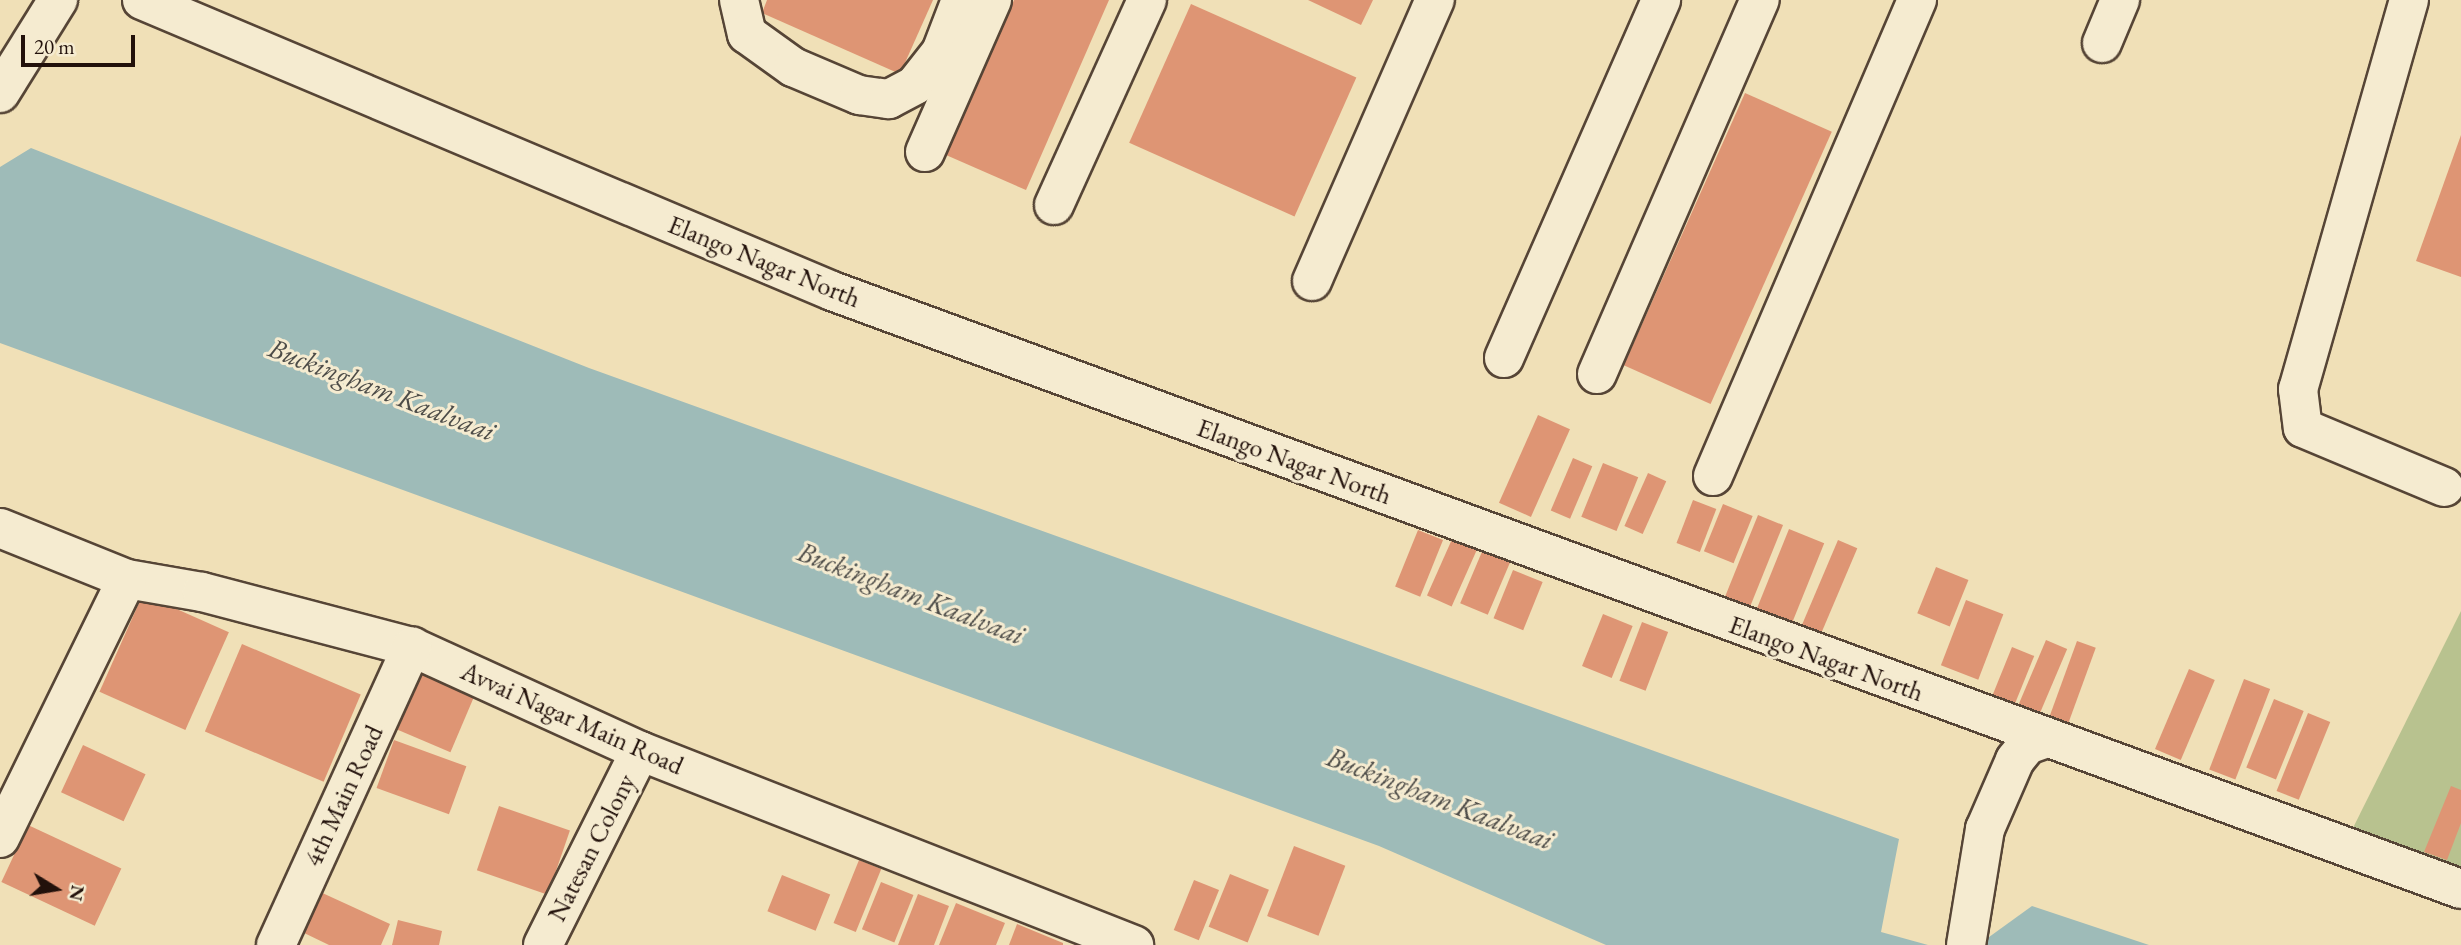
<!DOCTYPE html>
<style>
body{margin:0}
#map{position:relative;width:2461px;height:945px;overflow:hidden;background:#f0e0b7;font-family:"EB Garamond",serif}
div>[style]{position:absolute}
.green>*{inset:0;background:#b8c28f}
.water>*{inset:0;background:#9ebbb8}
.building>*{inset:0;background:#de9574;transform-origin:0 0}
.roads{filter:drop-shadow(2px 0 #564536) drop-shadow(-2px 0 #564536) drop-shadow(0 2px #564536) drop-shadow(0 -2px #564536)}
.minor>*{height:38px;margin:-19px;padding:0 19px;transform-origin:19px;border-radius:19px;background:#f5ebd0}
span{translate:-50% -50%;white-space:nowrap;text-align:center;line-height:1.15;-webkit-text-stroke:6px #f5ebd0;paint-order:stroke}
.street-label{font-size:26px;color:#22110b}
.water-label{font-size:28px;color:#4d4c48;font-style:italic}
.north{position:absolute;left:21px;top:854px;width:70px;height:70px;-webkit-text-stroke:5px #f5ebd0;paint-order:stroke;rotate:101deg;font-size:19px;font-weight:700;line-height:28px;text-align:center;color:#22110b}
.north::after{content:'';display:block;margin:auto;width:24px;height:32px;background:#22110b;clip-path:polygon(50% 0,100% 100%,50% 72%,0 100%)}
.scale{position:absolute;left:21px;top:35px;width:114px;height:32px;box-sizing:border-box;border:4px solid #22110b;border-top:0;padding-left:9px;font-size:21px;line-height:24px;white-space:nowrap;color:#22110b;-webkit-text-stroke:5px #f5ebd0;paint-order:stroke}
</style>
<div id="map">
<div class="green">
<i style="clip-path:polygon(2461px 611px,2461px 901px,2338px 858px)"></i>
</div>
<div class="water">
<i style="clip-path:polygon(31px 148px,589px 368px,1899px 839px,1881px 932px,1928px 945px,1606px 945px,1379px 846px,0 343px,0 167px)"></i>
<i style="clip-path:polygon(2032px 906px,2149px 945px,1978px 945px)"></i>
</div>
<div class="building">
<i style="clip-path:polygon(767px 0,933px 0,900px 74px,762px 13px)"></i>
<i style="clip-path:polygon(1014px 0,1109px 0,1026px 190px,946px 155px)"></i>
<i style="clip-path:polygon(1308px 0,1373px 0,1361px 25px)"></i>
<i style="left:1191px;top:4px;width:181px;height:152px;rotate:24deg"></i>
<i style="left:1745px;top:93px;width:95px;height:298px;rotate:24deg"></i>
<i style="clip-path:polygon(2461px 135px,2461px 277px,2416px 261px)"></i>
<i style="left:1538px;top:415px;width:35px;height:96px;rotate:24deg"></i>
<i style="left:1573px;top:458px;width:21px;height:57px;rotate:23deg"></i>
<i style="left:1603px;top:463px;width:38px;height:58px;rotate:22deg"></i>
<i style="left:1648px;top:473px;width:20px;height:58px;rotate:24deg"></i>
<i style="left:1693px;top:500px;width:25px;height:46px;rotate:21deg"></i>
<i style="left:1723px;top:504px;width:32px;height:51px;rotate:22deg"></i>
<i style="left:1758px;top:515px;width:27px;height:94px;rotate:22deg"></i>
<i style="left:1789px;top:529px;width:38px;height:94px;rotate:22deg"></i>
<i style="left:1418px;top:530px;width:27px;height:61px;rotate:22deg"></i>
<i style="left:1453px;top:537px;width:27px;height:64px;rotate:24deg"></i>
<i style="left:1838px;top:540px;width:21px;height:100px;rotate:23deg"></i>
<i style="left:1484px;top:547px;width:30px;height:61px;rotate:23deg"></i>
<i style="left:1936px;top:567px;width:35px;height:50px;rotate:22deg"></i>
<i style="left:1513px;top:570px;width:32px;height:52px;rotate:22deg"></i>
<i style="left:143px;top:594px;width:94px;height:107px;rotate:24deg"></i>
<i style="left:1966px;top:600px;width:40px;height:70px;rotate:21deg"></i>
<i style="left:1603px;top:614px;width:32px;height:56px;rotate:22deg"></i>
<i style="left:1642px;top:622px;width:28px;height:63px;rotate:21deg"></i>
<i style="left:2046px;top:640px;width:23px;height:84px;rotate:23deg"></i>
<i style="left:2077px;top:641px;width:20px;height:91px;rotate:20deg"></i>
<i style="left:242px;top:644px;width:129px;height:95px;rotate:23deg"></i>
<i style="left:2012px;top:647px;width:24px;height:68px;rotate:22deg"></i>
<i style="left:416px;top:667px;width:65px;height:65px;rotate:23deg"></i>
<i style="left:2189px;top:669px;width:28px;height:87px;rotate:23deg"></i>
<i style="left:2244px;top:679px;width:28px;height:97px;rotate:21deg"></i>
<i style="left:2274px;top:699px;width:32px;height:74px;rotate:22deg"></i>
<i style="left:2308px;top:713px;width:24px;height:84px;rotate:22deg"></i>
<i style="left:394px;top:740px;width:77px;height:51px;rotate:20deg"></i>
<i style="left:83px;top:745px;width:69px;height:52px;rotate:25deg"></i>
<i style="clip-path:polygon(2451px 786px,2461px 790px,2461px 823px,2447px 860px,2424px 852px)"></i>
<i style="left:499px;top:806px;width:75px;height:68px;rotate:19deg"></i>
<i style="left:28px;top:825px;width:103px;height:63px;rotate:25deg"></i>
<i style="left:1294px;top:846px;width:55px;height:75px;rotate:21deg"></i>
<i style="left:859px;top:860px;width:24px;height:68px;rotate:22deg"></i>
<i style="left:1230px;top:874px;width:42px;height:57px;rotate:22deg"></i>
<i style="left:782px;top:875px;width:52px;height:39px;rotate:22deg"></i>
<i style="left:1194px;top:880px;width:27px;height:54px;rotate:22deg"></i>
<i style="left:881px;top:882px;width:35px;height:51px;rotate:22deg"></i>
<i style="clip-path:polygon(318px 891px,390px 924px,381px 945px,329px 945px,300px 931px)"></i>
<i style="clip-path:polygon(918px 894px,949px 906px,934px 945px,898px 945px)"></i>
<i style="clip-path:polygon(956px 903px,1005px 923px,996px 945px,939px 945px)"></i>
<i style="clip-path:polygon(398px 920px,442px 931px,439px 945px,392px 945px)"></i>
<i style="clip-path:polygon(1017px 924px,1063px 943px,1063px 945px,1009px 945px)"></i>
</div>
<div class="roads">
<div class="minor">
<i style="left:142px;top:0;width:749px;rotate:22.87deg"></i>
<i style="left:832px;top:291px;width:1735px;rotate:20.16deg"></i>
<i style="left:739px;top:0;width:35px;rotate:77deg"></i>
<i style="left:747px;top:34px;width:57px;rotate:35.7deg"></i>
<i style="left:793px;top:67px;width:72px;rotate:23deg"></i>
<i style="left:859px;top:95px;width:30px;rotate:8deg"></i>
<i style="left:889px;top:99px;width:30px;rotate:-28deg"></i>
<i style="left:915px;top:85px;width:42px;rotate:-51.8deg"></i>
<i style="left:941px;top:52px;width:56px;rotate:-69deg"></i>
<i style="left:2409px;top:0;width:405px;rotate:105.9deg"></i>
<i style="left:2298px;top:389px;width:39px;rotate:83deg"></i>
<i style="left:2303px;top:428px;width:153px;rotate:22.7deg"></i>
<i style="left:2102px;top:43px;width:47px;rotate:-67.3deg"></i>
<i style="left:0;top:93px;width:110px;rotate:-58.1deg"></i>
<i style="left:925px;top:152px;width:166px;rotate:-66.2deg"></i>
<i style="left:1054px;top:205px;width:225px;rotate:-65.6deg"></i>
<i style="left:1312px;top:281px;width:307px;rotate:-66.4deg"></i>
<i style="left:1504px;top:358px;width:391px;rotate:-66.3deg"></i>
<i style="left:1597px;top:374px;width:408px;rotate:-66.5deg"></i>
<i style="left:1713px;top:476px;width:518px;rotate:-66.8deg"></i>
<i style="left:0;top:528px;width:137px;rotate:21.9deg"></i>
<i style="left:127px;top:579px;width:76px;rotate:9.8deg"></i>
<i style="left:202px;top:592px;width:217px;rotate:14.7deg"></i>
<i style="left:412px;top:647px;width:251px;rotate:24.5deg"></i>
<i style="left:640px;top:751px;width:531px;rotate:21.44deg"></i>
<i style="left:0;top:838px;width:288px;rotate:-63.9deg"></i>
<i style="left:276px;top:945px;width:328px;rotate:-65.5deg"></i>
<i style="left:543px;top:945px;width:217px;rotate:-63.4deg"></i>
<i style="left:1966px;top:945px;width:118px;rotate:-80.7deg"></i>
<i style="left:1985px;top:829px;width:75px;rotate:-66.5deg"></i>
<i style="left:2015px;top:760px;width:19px;rotate:-51deg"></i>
<i style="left:2027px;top:745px;width:18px;rotate:-19deg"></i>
</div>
</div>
<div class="street-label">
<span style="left:764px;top:262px;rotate:22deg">Elango Nagar North</span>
<span style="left:1294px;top:462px;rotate:20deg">Elango Nagar North</span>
<span style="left:1826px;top:659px;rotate:20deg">Elango Nagar North</span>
<span style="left:572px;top:719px;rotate:24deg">Avvai Nagar Main Road</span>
<span style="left:344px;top:796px;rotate:-65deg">4th Main Road</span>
<span style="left:592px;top:848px;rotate:-63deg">Natesan Colony</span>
</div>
<div class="water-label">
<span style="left:382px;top:389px;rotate:21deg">Buckingham Kaalvaai</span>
<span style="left:911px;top:593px;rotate:21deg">Buckingham Kaalvaai</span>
<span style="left:1440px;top:798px;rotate:21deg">Buckingham Kaalvaai</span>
</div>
<div class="north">N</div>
<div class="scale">20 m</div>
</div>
